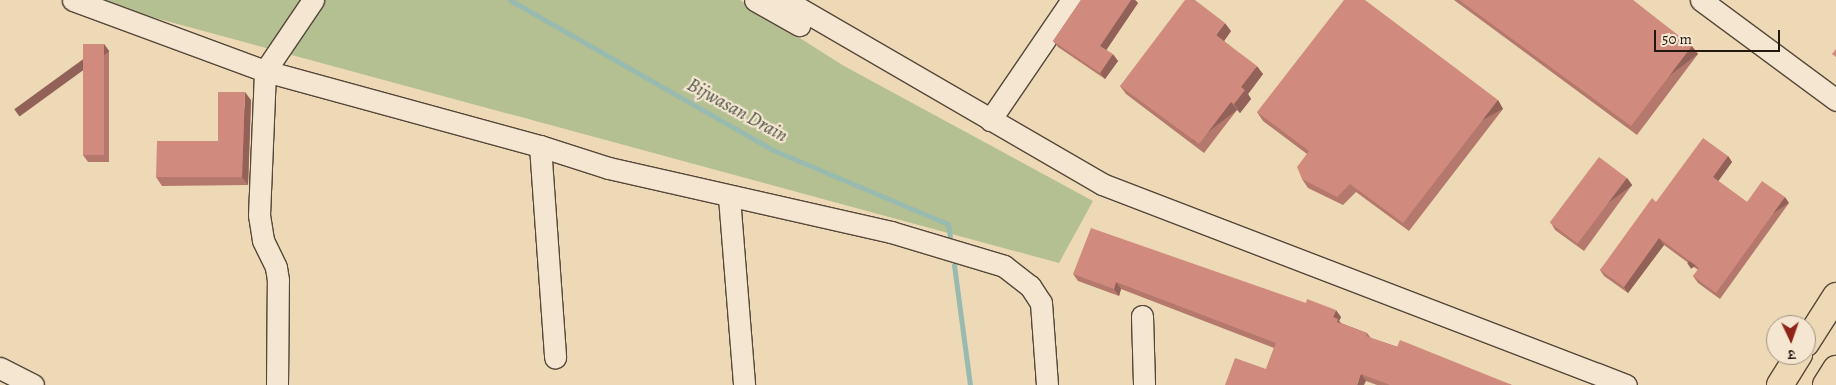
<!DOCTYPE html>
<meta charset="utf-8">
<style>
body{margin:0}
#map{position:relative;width:1836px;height:385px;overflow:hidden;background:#eed9b6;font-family:Alegreya,"Noto Serif Devanagari",serif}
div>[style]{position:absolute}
.green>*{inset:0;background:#b4c091}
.stream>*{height:5px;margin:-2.5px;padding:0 2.5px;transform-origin:2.5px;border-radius:2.5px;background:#99baae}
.roads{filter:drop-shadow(1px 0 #55483a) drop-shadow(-1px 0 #55483a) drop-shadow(0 1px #55483a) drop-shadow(0 -1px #55483a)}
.minor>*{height:21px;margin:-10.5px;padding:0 10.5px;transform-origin:10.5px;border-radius:10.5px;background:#f4e6d0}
.major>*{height:26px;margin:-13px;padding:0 13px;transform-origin:13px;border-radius:13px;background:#eed9b6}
.wall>*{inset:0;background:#b4786c}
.shaded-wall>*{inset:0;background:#926158;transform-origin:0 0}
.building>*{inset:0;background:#d18b7e;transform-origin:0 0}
span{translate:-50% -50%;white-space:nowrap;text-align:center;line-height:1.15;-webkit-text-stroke:4.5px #f4e6d0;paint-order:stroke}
.water-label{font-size:19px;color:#4c5147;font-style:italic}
.north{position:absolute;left:1766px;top:315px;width:50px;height:50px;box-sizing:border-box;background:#f4e6d0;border:1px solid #a09483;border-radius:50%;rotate:177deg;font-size:14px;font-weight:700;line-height:20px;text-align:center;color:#221810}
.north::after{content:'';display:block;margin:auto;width:18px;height:22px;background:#8f2418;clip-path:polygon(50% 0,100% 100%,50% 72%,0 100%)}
.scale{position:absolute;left:1654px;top:30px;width:126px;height:22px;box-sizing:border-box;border:2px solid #221810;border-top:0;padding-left:6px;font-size:15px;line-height:18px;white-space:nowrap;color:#221810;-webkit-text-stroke:4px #f4e6d0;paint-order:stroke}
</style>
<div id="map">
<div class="green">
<i style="clip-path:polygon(89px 0,740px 0,844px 66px,1093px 201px,1059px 263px)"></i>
</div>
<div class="stream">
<i style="left:510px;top:0;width:303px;rotate:29.7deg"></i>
<i style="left:773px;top:150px;width:190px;rotate:22.9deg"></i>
<i style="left:948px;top:224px;width:12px;rotate:81deg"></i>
<i style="left:954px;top:265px;width:121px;rotate:82.4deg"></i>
</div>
<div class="roads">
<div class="minor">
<i style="left:73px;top:0;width:205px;rotate:20.3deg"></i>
<i style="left:265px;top:71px;width:285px;rotate:15.3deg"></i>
<i style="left:540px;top:146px;width:72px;rotate:17.7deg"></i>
<i style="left:609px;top:168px;width:289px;rotate:12.8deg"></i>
<i style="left:891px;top:232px;width:118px;rotate:16.7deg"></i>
<i style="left:1004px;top:266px;width:33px;rotate:38deg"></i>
<i style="left:1030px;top:286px;width:20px;rotate:57deg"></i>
<i style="left:1041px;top:303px;width:82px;rotate:85.8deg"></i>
<i style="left:755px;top:0;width:51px;rotate:29.6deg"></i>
<i style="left:785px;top:0;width:367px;rotate:30.1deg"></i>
<i style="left:1102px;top:184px;width:561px;rotate:20.99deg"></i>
<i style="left:1701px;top:0;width:168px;rotate:36.5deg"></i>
<i style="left:990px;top:120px;width:145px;rotate:-55.7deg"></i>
<i style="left:540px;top:146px;width:212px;rotate:85.9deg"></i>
<i style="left:729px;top:197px;width:189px;rotate:85.4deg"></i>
<i style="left:1142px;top:316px;width:69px;rotate:88.3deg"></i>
<i style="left:0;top:368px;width:37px;rotate:27deg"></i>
<i style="left:277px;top:385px;width:105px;rotate:-89.5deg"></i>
<i style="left:278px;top:280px;width:13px;rotate:-99deg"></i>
<i style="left:276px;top:267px;width:30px;rotate:-116deg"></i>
<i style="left:263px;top:240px;width:25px;rotate:-99deg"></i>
<i style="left:259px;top:215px;width:144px;rotate:-87.6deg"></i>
<i style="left:265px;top:71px;width:86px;rotate:-55.9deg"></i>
</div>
<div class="major">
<i style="left:1806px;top:343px;width:56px;rotate:-57.4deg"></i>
<i style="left:1780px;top:385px;width:36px;rotate:-58deg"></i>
<i style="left:1826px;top:385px;width:19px;rotate:-58deg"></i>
</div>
</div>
<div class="wall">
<i style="clip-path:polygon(1081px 0,1135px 0,1138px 3px,1106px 50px,1118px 61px,1105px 79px,1058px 47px,1053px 41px)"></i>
<i style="clip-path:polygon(1454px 0,1633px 0,1698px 54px,1637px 135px)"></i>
<i style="clip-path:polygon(1231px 31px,1224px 41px,1263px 74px,1248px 94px,1251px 99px,1240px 113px,1237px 110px,1204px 153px,1126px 94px,1120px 86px)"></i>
<i style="clip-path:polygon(104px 44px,109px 51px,109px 162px,88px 162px,83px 155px)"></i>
<i style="clip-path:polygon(251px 100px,248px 185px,162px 186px,156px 177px,218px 141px)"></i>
<i style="clip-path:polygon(1498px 100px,1503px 109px,1409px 231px,1356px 192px,1343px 205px,1308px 188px,1302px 179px,1307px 154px,1263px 121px,1257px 112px)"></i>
<i style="clip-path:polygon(1728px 156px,1732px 162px,1718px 181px,1747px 202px,1789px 203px,1720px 299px,1698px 283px,1693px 276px,1698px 270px,1664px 245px,1628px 293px,1604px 276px,1600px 270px,1656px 202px)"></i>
<i style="clip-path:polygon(1627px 178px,1632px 185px,1584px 251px,1555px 230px,1551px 223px)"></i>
<i style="clip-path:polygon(1073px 274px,1341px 317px,1339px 321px,1341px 323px,1367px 333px,1371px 338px,1512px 385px,1377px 385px,1366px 381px,1266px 369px,1274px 348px,1121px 289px,1119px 296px,1078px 281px)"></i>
</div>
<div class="shaded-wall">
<i style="clip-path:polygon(1131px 0,1135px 0,1138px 3px,1105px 52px,1100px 46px)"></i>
<i style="clip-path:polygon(1225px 23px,1231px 31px,1222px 44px,1216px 35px)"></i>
<i style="left:104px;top:44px;width:9px;height:111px;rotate:54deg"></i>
<i style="left:1692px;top:46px;width:10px;height:101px;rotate:53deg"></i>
<i style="clip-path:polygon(1113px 54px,1118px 61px,1105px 79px,1100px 73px)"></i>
<i style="clip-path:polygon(1257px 66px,1263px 74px,1248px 94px,1251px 99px,1240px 113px,1234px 104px,1241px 87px)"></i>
<i style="clip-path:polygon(245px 92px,251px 100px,248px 185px,242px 177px)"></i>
<i style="left:1498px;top:100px;width:10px;height:155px;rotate:61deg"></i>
<i style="left:1231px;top:102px;width:10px;height:53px;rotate:53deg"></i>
<i style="clip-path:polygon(1728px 156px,1732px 162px,1717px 183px,1713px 177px)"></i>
<i style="left:1627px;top:178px;width:9px;height:82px;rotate:54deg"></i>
<i style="left:1785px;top:197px;width:7px;height:118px;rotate:56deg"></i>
<i style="clip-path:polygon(1659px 238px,1664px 245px,1628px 293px,1624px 287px)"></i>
<i style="clip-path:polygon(1116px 282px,1121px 289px,1119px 296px,1114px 289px)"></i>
<i style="clip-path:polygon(1336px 310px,1341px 317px,1339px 321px,1343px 326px,1342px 329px,1333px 317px)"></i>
<i style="clip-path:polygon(1361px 374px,1366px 381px,1364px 385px,1357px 385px)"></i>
</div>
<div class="building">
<i style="clip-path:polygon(1081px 0,1131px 0,1100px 46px,1113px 54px,1100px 73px,1053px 41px)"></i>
<i style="clip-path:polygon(1185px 0,1195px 0,1225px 23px,1216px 35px,1257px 66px,1241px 87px,1245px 90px,1234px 104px,1231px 102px,1199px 144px,1120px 86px)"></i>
<i style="clip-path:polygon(1344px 0,1365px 0,1498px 100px,1403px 223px,1350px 184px,1337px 197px,1302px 179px,1297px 167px,1309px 151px,1257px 112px)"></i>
<i style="clip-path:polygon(1459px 0,1633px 0,1692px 46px,1631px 126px)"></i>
<i style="left:83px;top:44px;width:21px;height:111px"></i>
<i style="clip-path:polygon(1836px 49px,1836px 57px,1832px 54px)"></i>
<i style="clip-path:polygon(218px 92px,245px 92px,242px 177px,156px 177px,157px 141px,218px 141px)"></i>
<i style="clip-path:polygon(1703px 138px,1728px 156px,1713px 177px,1747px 202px,1762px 181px,1785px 197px,1716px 293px,1693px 276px,1699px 268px,1659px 238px,1624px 287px,1600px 270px,1652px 198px,1656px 202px)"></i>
<i style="left:1599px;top:157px;width:35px;height:82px;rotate:37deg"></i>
<i style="clip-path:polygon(1091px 228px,1306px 303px,1307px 299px,1336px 310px,1333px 317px,1338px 319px,1337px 322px,1367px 333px,1366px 336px,1397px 347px,1400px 340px,1512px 385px,1390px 385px,1361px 374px,1357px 385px,1225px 385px,1235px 358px,1266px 369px,1276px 343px,1116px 282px,1114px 289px,1073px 274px)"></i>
</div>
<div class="water-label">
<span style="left:737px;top:111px;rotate:29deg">Bijwasan Drain</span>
</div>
<div class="north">उ</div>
<div class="scale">50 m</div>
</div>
